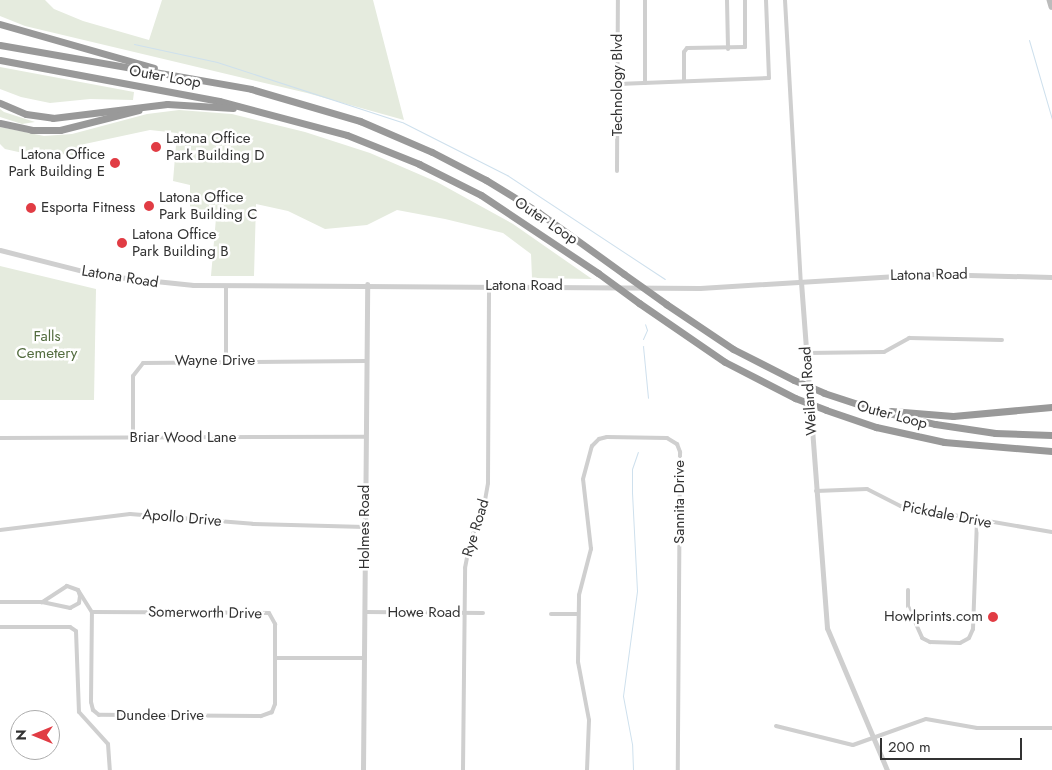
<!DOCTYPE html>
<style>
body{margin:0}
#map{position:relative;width:1052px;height:770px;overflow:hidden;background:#fff;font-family:Jost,sans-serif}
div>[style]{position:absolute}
.green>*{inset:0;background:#e5ebde}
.stream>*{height:1px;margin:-0.5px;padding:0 0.5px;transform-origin:0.5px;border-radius:0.5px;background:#cee0ed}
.minor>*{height:4px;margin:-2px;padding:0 2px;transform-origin:2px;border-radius:2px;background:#cfcfcf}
.tertiary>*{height:5px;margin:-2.5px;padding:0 2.5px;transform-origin:2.5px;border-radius:2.5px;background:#cfcfcf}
.secondary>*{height:5.5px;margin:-2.75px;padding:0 2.75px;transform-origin:2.75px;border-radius:2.75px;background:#bcbcbc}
.motorway>*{height:7px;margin:-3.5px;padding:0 3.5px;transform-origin:3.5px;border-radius:3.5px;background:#999}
.motorway-bridge>*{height:7px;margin:-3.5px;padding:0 3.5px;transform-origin:3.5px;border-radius:3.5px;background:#999}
.dots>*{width:14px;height:14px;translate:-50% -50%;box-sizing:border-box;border:2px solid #fff;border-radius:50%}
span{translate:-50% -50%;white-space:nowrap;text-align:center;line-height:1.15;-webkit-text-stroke:5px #fff;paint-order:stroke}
.street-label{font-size:15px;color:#323232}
.poi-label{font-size:15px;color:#323232}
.left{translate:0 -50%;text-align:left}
.right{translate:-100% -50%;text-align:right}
.park-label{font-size:15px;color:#546d40}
.north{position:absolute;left:10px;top:710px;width:50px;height:50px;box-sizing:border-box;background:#fff;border:1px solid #adadad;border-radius:50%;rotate:270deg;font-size:14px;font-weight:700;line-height:20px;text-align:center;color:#323232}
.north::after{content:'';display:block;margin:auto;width:18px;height:22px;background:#e13c44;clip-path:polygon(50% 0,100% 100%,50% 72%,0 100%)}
.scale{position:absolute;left:880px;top:738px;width:142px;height:22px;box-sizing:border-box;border:2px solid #323232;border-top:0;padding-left:6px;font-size:15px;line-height:18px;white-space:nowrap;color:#323232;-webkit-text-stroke:4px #fff;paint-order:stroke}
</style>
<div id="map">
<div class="green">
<i style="clip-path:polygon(0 0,45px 0,54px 9px,83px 21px,149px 40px,162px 0,373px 0,404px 120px,307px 93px,25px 26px,0 16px)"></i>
<i style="clip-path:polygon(0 67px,134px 92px,133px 100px,90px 99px,50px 103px,21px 97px,0 89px)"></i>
<i style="clip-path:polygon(0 109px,4px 112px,35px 122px,22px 124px,0 117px)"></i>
<i style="clip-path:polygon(179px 110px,232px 114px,305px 132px,370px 153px,437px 182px,513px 224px,592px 279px,532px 278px,531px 254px,503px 233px,445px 219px,397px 210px,367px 225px,325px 229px,288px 211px,256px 204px,254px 276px,211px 276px,216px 218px,190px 214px,190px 185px,173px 181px,177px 133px,150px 130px,80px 145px,77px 158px,63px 154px,54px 160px,5px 149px,0 144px,0 127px,44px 136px,72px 134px,147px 114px)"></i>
<i style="clip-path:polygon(0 266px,96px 289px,94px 400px,0 400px)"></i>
</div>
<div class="stream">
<i style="left:1029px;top:40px;width:82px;rotate:73.8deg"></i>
<i style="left:134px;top:44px;width:85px;rotate:12.2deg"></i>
<i style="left:217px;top:62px;width:194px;rotate:18deg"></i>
<i style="left:402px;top:122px;width:118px;rotate:26.8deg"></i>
<i style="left:507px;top:175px;width:189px;rotate:33.4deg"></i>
<i style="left:643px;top:339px;width:10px;rotate:-66deg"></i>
<i style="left:647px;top:330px;width:6px;rotate:-108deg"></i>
<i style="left:643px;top:346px;width:52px;rotate:84.5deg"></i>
<i style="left:633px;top:770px;width:26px;rotate:-92deg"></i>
<i style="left:632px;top:744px;width:49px;rotate:-100.6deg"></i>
<i style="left:623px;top:696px;width:106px;rotate:-82.4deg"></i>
<i style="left:637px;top:591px;width:99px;rotate:-92.9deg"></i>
<i style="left:632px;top:492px;width:23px;rotate:-90deg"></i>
<i style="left:632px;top:469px;width:18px;rotate:-71deg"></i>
</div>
<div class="minor">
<i style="left:645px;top:0;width:83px;rotate:90deg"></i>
<i style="left:727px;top:0;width:49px;rotate:88.8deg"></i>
<i style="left:785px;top:0;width:282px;rotate:86.8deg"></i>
<i style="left:684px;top:81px;width:29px;rotate:-90deg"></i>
<i style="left:684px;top:52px;width:5px;rotate:-53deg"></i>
<i style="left:687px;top:48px;width:58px;rotate:-1deg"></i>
<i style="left:745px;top:47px;width:47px;rotate:-90deg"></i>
<i style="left:618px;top:84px;width:151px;rotate:-2.3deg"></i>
<i style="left:769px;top:78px;width:78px;rotate:-92.2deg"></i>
<i style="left:617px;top:171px;width:171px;rotate:-89.7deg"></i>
<i style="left:226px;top:286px;width:75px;rotate:90deg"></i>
<i style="left:806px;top:353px;width:78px;rotate:-0.7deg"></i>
<i style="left:884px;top:352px;width:29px;rotate:-29deg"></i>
<i style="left:909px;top:338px;width:93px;rotate:1.2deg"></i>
<i style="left:0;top:438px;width:365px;rotate:-0.2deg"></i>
<i style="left:133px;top:438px;width:62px;rotate:-90deg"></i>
<i style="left:133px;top:376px;width:16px;rotate:-52deg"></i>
<i style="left:143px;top:363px;width:223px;rotate:-0.5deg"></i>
<i style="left:816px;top:491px;width:51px;rotate:-2.2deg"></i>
<i style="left:867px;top:489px;width:38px;rotate:27deg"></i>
<i style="left:901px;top:506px;width:153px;rotate:9.8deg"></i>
<i style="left:0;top:530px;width:131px;rotate:-7deg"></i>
<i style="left:130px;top:514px;width:123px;rotate:4.6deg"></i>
<i style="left:253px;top:524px;width:112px;rotate:1.5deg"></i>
<i style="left:78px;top:590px;width:26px;rotate:58deg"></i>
<i style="left:92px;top:612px;width:177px;rotate:0.3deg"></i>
<i style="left:269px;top:613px;width:13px;rotate:61deg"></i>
<i style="left:275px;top:624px;width:80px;rotate:90deg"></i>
<i style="left:275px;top:704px;width:9px;rotate:111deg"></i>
<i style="left:272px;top:712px;width:12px;rotate:160deg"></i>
<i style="left:261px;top:716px;width:162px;rotate:-179.6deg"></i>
<i style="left:99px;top:715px;width:8px;rotate:-140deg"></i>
<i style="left:93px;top:710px;width:8px;rotate:-104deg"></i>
<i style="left:91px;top:702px;width:90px;rotate:-89.4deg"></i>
<i style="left:908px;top:590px;width:16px;rotate:90deg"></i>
<i style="left:908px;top:606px;width:35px;rotate:66deg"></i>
<i style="left:922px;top:638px;width:9px;rotate:27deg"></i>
<i style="left:930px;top:642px;width:30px;rotate:2deg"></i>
<i style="left:960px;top:643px;width:10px;rotate:-29deg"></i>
<i style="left:969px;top:638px;width:10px;rotate:-66deg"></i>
<i style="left:973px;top:629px;width:108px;rotate:-87.9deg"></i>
<i style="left:0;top:602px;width:42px"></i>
<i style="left:42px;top:602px;width:29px;rotate:12deg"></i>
<i style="left:70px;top:608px;width:10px;rotate:-29deg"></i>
<i style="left:79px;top:603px;width:7px;rotate:-82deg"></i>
<i style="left:80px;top:596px;width:6px;rotate:-108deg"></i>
<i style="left:78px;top:590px;width:12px;rotate:-160deg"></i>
<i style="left:67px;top:586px;width:30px;rotate:147deg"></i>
<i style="left:365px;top:612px;width:118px;rotate:0.5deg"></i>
<i style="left:551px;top:614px;width:27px"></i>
<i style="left:0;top:627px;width:70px"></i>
<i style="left:70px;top:627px;width:7px;rotate:34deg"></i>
<i style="left:76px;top:631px;width:81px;rotate:87.9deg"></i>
<i style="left:79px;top:712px;width:43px;rotate:47.8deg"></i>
<i style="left:108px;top:744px;width:26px;rotate:86deg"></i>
<i style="left:275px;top:658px;width:89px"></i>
<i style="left:776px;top:726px;width:79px;rotate:13.9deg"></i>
<i style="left:853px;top:745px;width:77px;rotate:-19.6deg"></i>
<i style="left:926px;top:719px;width:52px;rotate:10deg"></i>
<i style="left:977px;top:728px;width:75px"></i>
<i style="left:463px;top:770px;width:202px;rotate:-89.4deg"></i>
<i style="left:465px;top:568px;width:26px;rotate:-79deg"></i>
<i style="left:470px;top:542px;width:39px;rotate:-69deg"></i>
<i style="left:484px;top:506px;width:23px;rotate:-80deg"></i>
<i style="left:488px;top:483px;width:197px;rotate:-89.7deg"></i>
<i style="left:587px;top:770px;width:50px;rotate:-87.7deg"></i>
<i style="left:589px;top:720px;width:59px;rotate:-100.7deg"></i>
<i style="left:578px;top:662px;width:67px;rotate:-89.1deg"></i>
<i style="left:579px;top:595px;width:48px;rotate:-75.4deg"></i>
<i style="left:591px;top:549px;width:70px;rotate:-96.5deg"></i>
<i style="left:583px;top:479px;width:34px;rotate:-75deg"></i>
<i style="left:592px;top:446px;width:10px;rotate:-45deg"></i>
<i style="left:599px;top:439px;width:8px;rotate:-14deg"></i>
<i style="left:607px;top:437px;width:60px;rotate:1deg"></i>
<i style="left:667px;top:438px;width:12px;rotate:31deg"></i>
<i style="left:677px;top:444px;width:9px;rotate:69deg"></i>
<i style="left:680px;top:452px;width:318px;rotate:90.4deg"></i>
</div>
<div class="tertiary">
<i style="left:0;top:250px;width:101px;rotate:14.3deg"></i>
<i style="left:98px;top:275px;width:96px;rotate:6deg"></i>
<i style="left:193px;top:285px;width:507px;rotate:0.34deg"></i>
<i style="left:700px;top:288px;width:230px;rotate:-3.5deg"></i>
<i style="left:930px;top:274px;width:122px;rotate:1.4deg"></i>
<i style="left:801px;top:282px;width:347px;rotate:85.7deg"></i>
<i style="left:827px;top:628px;width:154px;rotate:67.1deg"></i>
<i style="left:363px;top:770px;width:486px;rotate:-89.5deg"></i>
</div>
<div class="secondary">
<i style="left:1050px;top:0;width:7px;rotate:74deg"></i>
</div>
<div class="motorway">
<i style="left:0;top:24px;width:160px;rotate:15.9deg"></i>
<i style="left:0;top:45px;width:255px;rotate:9.9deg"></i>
<i style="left:251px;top:89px;width:114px;rotate:16.4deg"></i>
<i style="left:360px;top:121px;width:78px;rotate:23.3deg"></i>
<i style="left:432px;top:152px;width:61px;rotate:27.4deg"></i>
<i style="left:486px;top:180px;width:61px;rotate:31.6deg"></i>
<i style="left:538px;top:212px;width:106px;rotate:35.8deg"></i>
<i style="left:0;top:60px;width:223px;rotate:10.6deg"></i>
<i style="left:219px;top:101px;width:132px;rotate:14.9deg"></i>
<i style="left:347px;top:135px;width:78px;rotate:21.9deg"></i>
<i style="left:419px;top:164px;width:69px;rotate:26.6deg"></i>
<i style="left:481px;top:195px;width:141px;rotate:33.7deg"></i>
<i style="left:0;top:103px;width:28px;rotate:23deg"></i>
<i style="left:26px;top:114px;width:27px;rotate:8deg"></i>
<i style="left:53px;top:118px;width:115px;rotate:-7deg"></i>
<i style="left:167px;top:104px;width:66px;rotate:3.5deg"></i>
<i style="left:0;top:123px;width:33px;rotate:12deg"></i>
<i style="left:32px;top:130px;width:28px"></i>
<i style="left:60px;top:130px;width:81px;rotate:-14.2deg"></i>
<i style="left:639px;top:303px;width:104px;rotate:34.5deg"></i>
<i style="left:725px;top:362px;width:79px;rotate:27.2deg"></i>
<i style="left:666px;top:304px;width:81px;rotate:33.9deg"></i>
<i style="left:733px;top:349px;width:68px;rotate:26.9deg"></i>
<i style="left:824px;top:393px;width:55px;rotate:18.1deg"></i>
<i style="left:876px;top:410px;width:61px;rotate:13.3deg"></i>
<i style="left:935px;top:424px;width:61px;rotate:8.5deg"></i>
<i style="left:995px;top:433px;width:57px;rotate:2deg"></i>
<i style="left:826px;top:410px;width:53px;rotate:18.8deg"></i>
<i style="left:876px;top:427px;width:70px;rotate:12.4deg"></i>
<i style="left:944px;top:442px;width:108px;rotate:4.8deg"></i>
<i style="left:891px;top:411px;width:62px;rotate:4.6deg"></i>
<i style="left:953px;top:416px;width:99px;rotate:-5.2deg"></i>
</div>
<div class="motorway-bridge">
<i style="left:598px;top:273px;width:51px;rotate:36.2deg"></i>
<i style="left:624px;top:274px;width:52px;rotate:35.5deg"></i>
<i style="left:794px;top:380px;width:33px;rotate:23deg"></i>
<i style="left:795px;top:398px;width:33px;rotate:21deg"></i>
</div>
<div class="dots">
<i style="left:156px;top:147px;background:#e13c44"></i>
<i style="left:115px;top:163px;background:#e13c44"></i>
<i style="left:149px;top:206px;background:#e13c44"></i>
<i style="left:31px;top:208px;background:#e13c44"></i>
<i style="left:122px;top:243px;background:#e13c44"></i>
<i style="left:993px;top:617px;background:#e13c44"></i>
</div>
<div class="street-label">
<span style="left:165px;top:77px;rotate:10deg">Outer Loop</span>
<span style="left:618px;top:85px;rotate:-90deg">Technology Blvd</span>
<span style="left:546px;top:221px;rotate:34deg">Outer Loop</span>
<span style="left:929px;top:275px;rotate:-1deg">Latona Road</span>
<span style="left:120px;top:277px;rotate:9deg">Latona Road</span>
<span style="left:524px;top:286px">Latona Road</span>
<span style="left:215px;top:361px">Wayne Drive</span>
<span style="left:809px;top:391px;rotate:-94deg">Weiland Road</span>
<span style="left:892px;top:415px;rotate:15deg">Outer Loop</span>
<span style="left:183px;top:438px">Briar Wood Lane</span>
<span style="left:680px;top:502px;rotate:-90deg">Sannita Drive</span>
<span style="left:947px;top:515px;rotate:11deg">Pickdale Drive</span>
<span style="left:182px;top:518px;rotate:5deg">Apollo Drive</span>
<span style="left:365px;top:527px;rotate:-90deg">Holmes Road</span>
<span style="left:476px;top:528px;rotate:-73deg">Rye Road</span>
<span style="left:205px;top:613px;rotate:1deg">Somerworth Drive</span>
<span style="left:424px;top:613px">Howe Road</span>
<span style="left:160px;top:716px">Dundee Drive</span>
</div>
<div class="poi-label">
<span class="left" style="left:166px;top:147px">Latona Office<br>Park Building D</span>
<span class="right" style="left:105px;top:163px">Latona Office<br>Park Building E</span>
<span class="left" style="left:159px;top:206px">Latona Office<br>Park Building C</span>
<span class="left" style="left:41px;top:208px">Esporta Fitness</span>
<span class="left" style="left:132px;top:243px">Latona Office<br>Park Building B</span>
<span class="right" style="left:983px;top:617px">Howlprints.com</span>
</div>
<div class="park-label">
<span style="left:47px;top:345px">Falls<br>Cemetery</span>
</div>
<div class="north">N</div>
<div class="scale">200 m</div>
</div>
